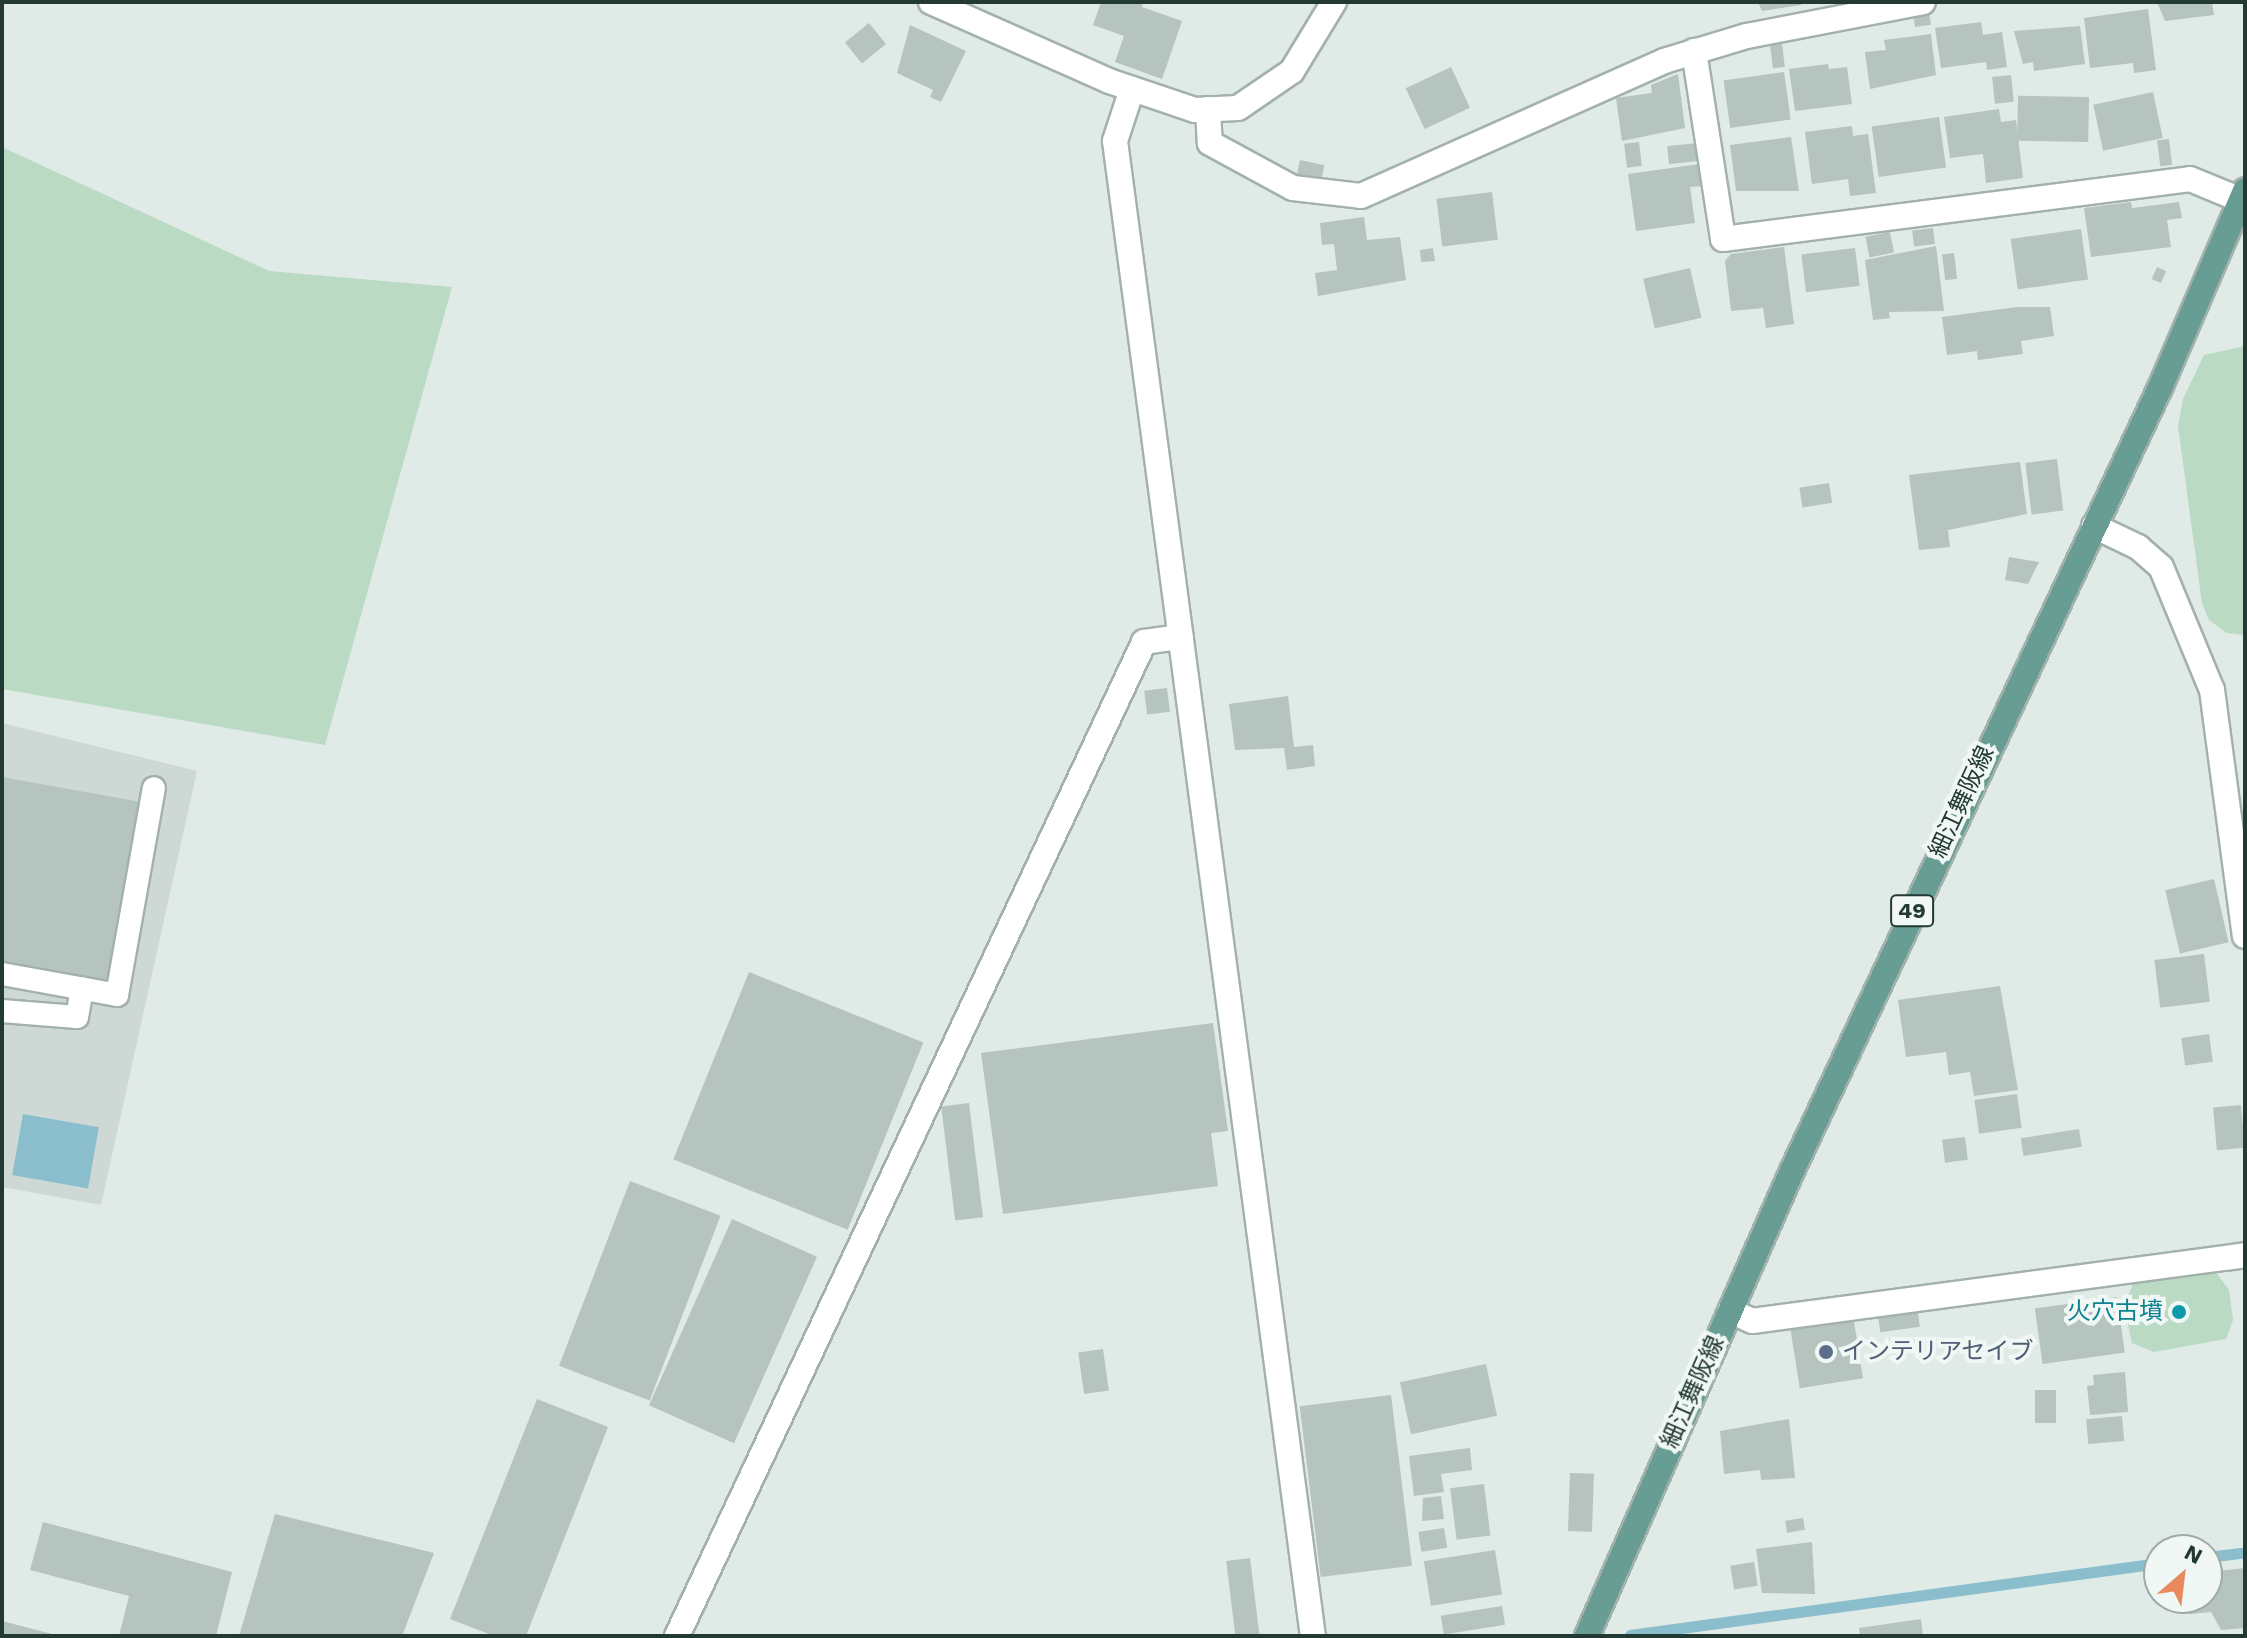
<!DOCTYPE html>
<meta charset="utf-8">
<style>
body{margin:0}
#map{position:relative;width:2247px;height:1638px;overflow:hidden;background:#e0eae6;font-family:"Work Sans","Noto Sans JP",sans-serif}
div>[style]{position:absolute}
.built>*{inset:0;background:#ced9d5}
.green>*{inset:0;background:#badac4}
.water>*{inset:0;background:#8abecc;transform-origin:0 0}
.stream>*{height:11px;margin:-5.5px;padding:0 5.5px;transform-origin:5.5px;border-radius:5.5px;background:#8abecc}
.building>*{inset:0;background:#b5c4bf;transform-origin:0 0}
.roads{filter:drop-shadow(2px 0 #a3b1ad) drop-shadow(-2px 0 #a3b1ad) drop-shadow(0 2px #a3b1ad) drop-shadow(0 -2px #a3b1ad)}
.lane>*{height:22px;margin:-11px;padding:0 11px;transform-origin:11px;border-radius:11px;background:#fff}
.street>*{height:24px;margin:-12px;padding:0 12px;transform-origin:12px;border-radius:12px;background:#fff}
.primary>*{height:24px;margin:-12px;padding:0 12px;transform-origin:12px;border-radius:12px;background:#679d92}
.dots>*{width:22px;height:22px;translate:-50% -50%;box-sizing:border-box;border:4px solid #f0f7f4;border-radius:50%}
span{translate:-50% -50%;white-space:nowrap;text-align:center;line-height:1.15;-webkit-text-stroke:8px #f0f7f4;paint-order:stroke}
.shield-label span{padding:2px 6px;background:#f0f7f4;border:2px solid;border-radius:6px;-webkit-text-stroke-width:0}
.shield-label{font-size:22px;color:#223934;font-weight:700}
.street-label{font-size:24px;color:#223934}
.culture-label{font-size:24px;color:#0d838f}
.right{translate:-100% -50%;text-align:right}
.service-label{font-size:24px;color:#4e5e75}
.left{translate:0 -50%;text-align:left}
.frame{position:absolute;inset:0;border:4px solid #223934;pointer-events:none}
.north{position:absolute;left:2143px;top:1534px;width:80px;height:80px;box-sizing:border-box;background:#f0f7f4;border:2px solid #9eaba7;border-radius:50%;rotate:28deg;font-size:22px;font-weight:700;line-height:32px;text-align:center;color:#223934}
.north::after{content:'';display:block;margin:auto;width:28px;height:36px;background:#e98a5e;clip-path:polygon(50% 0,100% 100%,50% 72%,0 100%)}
</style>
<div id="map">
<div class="built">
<i style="clip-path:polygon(2px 723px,197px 771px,101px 1205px,2px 1187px)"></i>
</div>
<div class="green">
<i style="clip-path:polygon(2px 147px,269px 271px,452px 287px,325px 745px,2px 689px)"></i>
<i style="clip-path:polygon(2245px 346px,2245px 635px,2227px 633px,2209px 620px,2202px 603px,2178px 426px,2183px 399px,2204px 355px)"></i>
<i style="clip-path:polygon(2216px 1272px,2229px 1290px,2233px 1320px,2226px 1339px,2154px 1352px,2132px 1343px,2124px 1306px,2133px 1284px)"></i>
</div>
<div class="water">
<i style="left:23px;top:1114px;width:77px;height:62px;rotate:10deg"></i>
</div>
<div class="stream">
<i style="left:2207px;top:1557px;width:38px;rotate:-7deg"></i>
<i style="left:1630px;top:1635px;width:534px;rotate:-7.75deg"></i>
</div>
<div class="building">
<i style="clip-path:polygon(1101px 2px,1143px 2px,1142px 7px,1182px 21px,1162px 79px,1115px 62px,1124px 36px,1093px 25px)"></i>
<i style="clip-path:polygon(1758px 2px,1801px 2px,1801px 5px,1762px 11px)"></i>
<i style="clip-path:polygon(2157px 2px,2212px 2px,2214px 15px,2165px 21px)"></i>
<i style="clip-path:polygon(2148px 9px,2156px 70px,2134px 73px,2133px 63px,2090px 68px,2084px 18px)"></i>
<i style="left:1929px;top:11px;width:14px;height:16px;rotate:82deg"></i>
<i style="clip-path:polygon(1981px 22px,1983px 35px,2002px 32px,2007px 67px,1987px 70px,1986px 62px,1941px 68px,1935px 28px)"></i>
<i style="left:869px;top:23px;width:27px;height:31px;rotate:51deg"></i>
<i style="clip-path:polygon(910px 25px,966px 51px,941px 102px,930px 97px,933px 90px,897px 73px)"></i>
<i style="clip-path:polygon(2080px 26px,2085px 64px,2034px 71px,2033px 62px,2023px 64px,2014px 31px)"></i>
<i style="clip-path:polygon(1931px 34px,1936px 75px,1870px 89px,1865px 52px,1886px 50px,1884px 40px)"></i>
<i style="left:1782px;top:44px;width:23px;height:12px;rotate:83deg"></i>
<i style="clip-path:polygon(1828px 64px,1829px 69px,1847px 67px,1852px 104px,1795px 111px,1789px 69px)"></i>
<i style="left:1451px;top:67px;width:45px;height:50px;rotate:65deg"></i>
<i style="left:1784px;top:72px;width:48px;height:61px;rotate:82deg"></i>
<i style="clip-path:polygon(1678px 74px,1685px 128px,1622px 141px,1616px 98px,1652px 93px,1651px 85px)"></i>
<i style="left:2011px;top:75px;width:27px;height:19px;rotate:84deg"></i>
<i style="left:2153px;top:92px;width:47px;height:61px;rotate:78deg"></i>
<i style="left:2089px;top:97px;width:45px;height:71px;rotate:91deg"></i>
<i style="clip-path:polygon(1999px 109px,2001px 122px,2016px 120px,2023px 178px,1986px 183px,1983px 154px,1950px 158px,1944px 117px)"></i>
<i style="left:1939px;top:117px;width:51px;height:68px;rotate:82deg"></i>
<i style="clip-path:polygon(1852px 126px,1853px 136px,1868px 134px,1876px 193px,1850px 196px,1848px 179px,1812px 184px,1805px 132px)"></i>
<i style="clip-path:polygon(1791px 137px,1799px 191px,1736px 191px,1730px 145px)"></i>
<i style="left:2169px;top:139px;width:26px;height:12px;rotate:83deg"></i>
<i style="left:1639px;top:142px;width:24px;height:15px;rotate:83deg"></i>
<i style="left:1697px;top:143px;width:18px;height:30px;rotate:84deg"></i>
<i style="left:1300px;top:160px;width:25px;height:20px;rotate:12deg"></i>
<i style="clip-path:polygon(1700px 164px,1703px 186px,1690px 187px,1695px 223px,1636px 231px,1628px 174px)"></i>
<i style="left:1492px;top:192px;width:48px;height:56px;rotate:83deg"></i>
<i style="clip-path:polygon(2131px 202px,2132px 208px,2179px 202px,2182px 218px,2167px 220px,2171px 247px,2091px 257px,2084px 208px)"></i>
<i style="clip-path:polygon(1364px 217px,1367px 240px,1400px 237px,1406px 280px,1318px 296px,1315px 273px,1337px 270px,1334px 244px,1322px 245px,1320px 223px)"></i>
<i style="left:1933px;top:228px;width:16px;height:21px;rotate:83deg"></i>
<i style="left:2081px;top:229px;width:51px;height:71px;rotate:82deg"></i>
<i style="left:1890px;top:232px;width:21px;height:25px;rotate:79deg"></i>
<i style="clip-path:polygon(1936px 246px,1944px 311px,1889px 312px,1890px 318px,1873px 320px,1865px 260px)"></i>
<i style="clip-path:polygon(1784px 247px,1794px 324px,1766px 328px,1763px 308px,1731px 311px,1725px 261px,1731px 254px)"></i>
<i style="clip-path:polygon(1433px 248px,1435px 261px,1421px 262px,1420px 250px)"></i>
<i style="left:1855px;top:248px;width:38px;height:54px;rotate:83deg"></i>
<i style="left:1954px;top:253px;width:26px;height:12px;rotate:83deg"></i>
<i style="left:2157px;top:267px;width:10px;height:13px;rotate:24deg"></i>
<i style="left:1690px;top:268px;width:51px;height:48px;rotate:77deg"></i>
<i style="clip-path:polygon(2017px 307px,2050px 307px,2054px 336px,2021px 341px,2023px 354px,1978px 360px,1977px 351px,1947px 355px,1942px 317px)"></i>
<i style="left:2057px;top:459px;width:52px;height:32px;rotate:83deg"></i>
<i style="clip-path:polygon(2020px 462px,2027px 514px,1948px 530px,1950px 547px,1919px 550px,1909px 475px)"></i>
<i style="left:1829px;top:483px;width:20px;height:30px;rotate:81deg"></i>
<i style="clip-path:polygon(2009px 557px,2039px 562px,2028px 584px,2005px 580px)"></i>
<i style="left:1167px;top:688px;width:24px;height:23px;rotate:83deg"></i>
<i style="clip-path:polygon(1288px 696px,1294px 747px,1313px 745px,1315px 766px,1287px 770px,1284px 748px,1235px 750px,1229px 704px)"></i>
<i style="clip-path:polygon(2px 777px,141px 802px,110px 983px,2px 963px)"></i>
<i style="left:2214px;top:879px;width:65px;height:50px;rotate:77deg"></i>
<i style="left:2204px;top:954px;width:48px;height:50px;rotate:83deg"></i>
<i style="left:749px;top:972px;width:188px;height:202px;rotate:22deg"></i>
<i style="clip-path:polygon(2000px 986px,2018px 1090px,1974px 1096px,1970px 1072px,1949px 1075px,1946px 1052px,1906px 1057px,1898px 1000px)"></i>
<i style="clip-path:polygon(1213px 1023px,1228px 1131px,1211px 1133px,1218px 1186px,1003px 1214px,981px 1053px)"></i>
<i style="left:2209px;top:1034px;width:28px;height:28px;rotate:82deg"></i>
<i style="left:2017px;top:1094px;width:34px;height:43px;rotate:82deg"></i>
<i style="left:969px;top:1103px;width:115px;height:28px;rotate:83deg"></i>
<i style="left:2241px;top:1105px;width:43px;height:28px;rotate:85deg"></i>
<i style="left:2079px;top:1129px;width:18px;height:59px;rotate:81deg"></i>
<i style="left:1965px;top:1137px;width:23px;height:23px;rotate:83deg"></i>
<i style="left:630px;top:1181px;width:97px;height:198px;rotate:21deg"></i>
<i style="left:732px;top:1219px;width:93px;height:204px;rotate:24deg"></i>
<i style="left:2117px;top:1297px;width:56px;height:83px;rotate:82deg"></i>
<i style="left:1917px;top:1306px;width:21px;height:40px;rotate:82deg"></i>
<i style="left:1853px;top:1315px;width:64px;height:64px;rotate:81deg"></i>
<i style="left:1103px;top:1349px;width:42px;height:25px;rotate:82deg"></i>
<i style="left:1486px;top:1364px;width:53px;height:88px;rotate:78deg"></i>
<i style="clip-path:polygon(2125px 1372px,2128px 1412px,2090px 1415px,2087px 1386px,2094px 1385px,2093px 1375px)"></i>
<i style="left:2035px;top:1390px;width:21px;height:33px"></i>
<i style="left:1391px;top:1395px;width:172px;height:92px;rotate:83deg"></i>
<i style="clip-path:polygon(537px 1399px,608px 1427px,526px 1636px,494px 1636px,450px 1619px)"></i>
<i style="left:2122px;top:1416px;width:25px;height:36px;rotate:85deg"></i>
<i style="clip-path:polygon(1789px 1419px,1795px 1478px,1761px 1480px,1760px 1470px,1724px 1474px,1720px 1431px)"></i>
<i style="clip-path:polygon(1470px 1448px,1472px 1470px,1441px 1474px,1444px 1492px,1414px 1496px,1409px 1456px)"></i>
<i style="left:1570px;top:1473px;width:24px;height:58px;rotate:2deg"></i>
<i style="left:1484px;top:1484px;width:52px;height:34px;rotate:83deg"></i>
<i style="clip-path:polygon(1441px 1496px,1444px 1519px,1422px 1521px,1423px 1498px)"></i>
<i style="clip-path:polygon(275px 1514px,434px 1553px,402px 1636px,239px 1636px)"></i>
<i style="left:1803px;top:1518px;width:12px;height:18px;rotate:81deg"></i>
<i style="clip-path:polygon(43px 1522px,232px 1572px,216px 1636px,119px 1636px,129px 1596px,30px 1570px)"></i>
<i style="left:1444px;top:1528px;width:20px;height:26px;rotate:81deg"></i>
<i style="clip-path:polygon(1812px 1542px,1815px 1594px,1762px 1593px,1756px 1549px)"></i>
<i style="left:1495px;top:1550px;width:45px;height:72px;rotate:81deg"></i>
<i style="left:1250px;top:1558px;width:79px;height:24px;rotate:83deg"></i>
<i style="left:1754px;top:1562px;width:24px;height:24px;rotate:81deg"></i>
<i style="clip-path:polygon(2245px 1568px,2245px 1628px,2221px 1630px,2211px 1612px,2190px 1614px,2189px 1598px,2207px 1598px,2208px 1572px)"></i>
<i style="left:1502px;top:1606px;width:19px;height:62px;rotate:81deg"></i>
<i style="clip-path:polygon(1921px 1619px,1923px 1636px,1860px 1636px,1859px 1628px)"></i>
<i style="clip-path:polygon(2px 1621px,56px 1635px,55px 1636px,2px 1636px)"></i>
</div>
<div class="roads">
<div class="lane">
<i style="left:2px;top:974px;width:117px;rotate:10.3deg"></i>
<i style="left:117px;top:995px;width:210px;rotate:-79.9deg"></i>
<i style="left:2px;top:1011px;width:75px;rotate:4.6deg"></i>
<i style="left:77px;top:1017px;width:29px;rotate:-80deg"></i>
</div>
<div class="street">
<i style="left:931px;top:2px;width:195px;rotate:23.9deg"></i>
<i style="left:1109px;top:81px;width:91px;rotate:18.6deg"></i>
<i style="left:1195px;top:110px;width:43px;rotate:-2.7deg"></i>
<i style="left:1238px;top:108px;width:65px;rotate:-34.4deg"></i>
<i style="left:1292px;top:71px;width:81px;rotate:-58.7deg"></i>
<i style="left:1694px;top:51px;width:190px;rotate:81.2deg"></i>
<i style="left:1723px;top:239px;width:471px;rotate:-7.3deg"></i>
<i style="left:2190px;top:179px;width:55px;rotate:22.4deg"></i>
<i style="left:1132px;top:89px;width:55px;rotate:108.1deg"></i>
<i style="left:1115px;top:141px;width:1508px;rotate:82.46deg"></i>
<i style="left:1208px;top:109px;width:34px;rotate:87deg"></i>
<i style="left:1210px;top:143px;width:94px;rotate:28.5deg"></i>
<i style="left:1293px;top:188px;width:68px;rotate:6.7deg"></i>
<i style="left:1361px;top:196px;width:332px;rotate:-24deg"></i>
<i style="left:1664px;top:61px;width:87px;rotate:-16.8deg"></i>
<i style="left:1747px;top:36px;width:179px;rotate:-10.9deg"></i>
<i style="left:2094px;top:526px;width:49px;rotate:25.5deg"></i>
<i style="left:2138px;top:547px;width:30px;rotate:41deg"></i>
<i style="left:2161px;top:567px;width:133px;rotate:67.5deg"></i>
<i style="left:2212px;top:690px;width:248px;rotate:82.4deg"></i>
<i style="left:1730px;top:1311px;width:24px;rotate:24deg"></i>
<i style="left:1752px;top:1321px;width:497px;rotate:-7.6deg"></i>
<i style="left:677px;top:1636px;width:1098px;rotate:-64.83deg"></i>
<i style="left:1144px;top:642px;width:37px;rotate:-8deg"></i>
</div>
<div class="primary">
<i style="left:1587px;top:1636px;width:508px;rotate:-66.21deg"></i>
<i style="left:1792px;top:1171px;width:865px;rotate:-64.83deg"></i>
<i style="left:2160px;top:388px;width:215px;rotate:-66.7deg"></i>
</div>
</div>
<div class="dots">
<i style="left:2179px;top:1312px;background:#0f9aa8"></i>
<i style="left:1826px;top:1352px;background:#5c6f8a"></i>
</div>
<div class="shield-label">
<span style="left:1912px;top:911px">49</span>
</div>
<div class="street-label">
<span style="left:1962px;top:802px;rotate:-65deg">細江舞阪線</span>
<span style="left:1693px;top:1392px;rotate:-66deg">細江舞阪線</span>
</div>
<div class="culture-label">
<span class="right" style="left:2163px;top:1312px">火穴古墳</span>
</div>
<div class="service-label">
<span class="left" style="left:1842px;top:1352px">インテリアセイブ</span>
</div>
<div class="frame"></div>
<div class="north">N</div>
</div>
